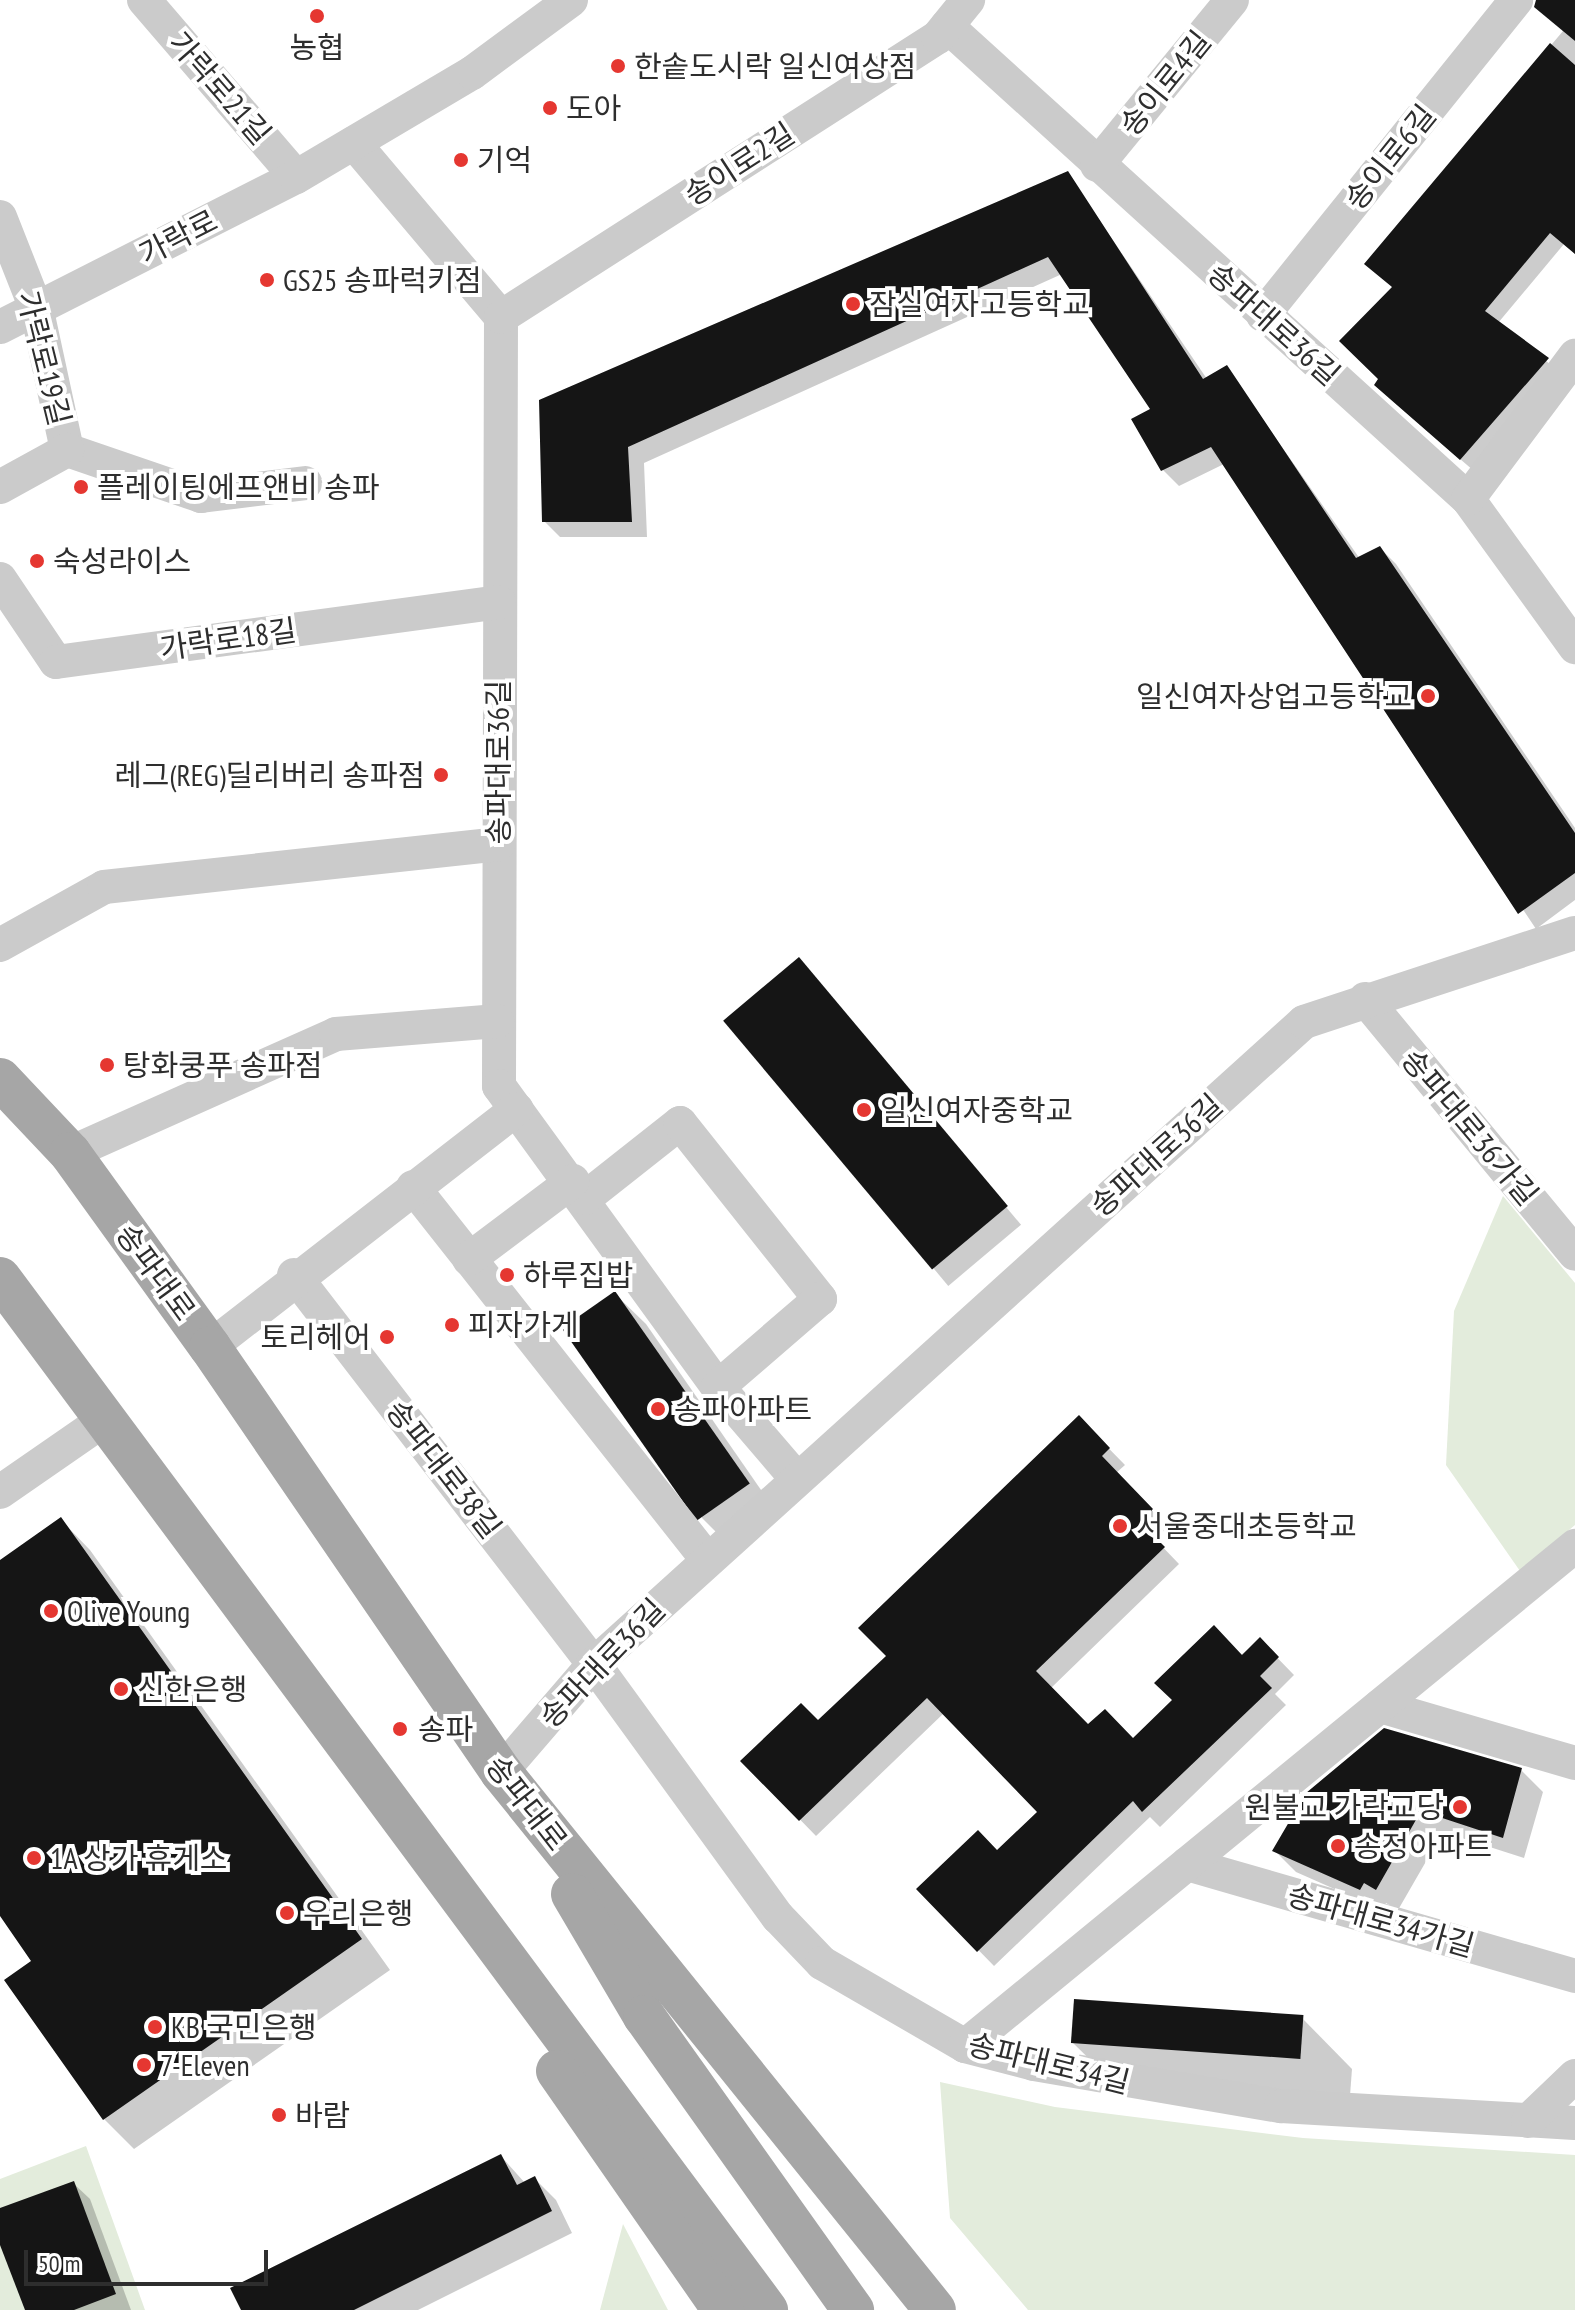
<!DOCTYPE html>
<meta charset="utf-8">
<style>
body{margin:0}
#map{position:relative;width:1575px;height:2310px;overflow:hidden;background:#fff;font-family:"PT Sans Narrow","Noto Sans KR",sans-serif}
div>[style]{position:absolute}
.green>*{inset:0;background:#e3ecdc}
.shadow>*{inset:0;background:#0003;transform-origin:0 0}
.building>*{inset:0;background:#151515;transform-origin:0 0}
.minor>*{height:34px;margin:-17px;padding:0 17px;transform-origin:17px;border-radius:17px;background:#cbcbcb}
.major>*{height:42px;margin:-21px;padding:0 21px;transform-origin:21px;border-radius:21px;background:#a6a6a6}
.dots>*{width:22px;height:22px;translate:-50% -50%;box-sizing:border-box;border:4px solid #fff;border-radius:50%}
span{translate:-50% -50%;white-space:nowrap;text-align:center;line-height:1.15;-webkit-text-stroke:8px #fff;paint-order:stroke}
.poi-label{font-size:30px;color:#2e2e2e}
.left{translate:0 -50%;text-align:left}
.right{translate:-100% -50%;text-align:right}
.street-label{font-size:30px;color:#2e2e2e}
.scale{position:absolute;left:24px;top:2250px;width:244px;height:36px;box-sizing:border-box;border:4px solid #2e2e2e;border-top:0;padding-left:10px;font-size:24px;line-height:28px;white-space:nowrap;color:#2e2e2e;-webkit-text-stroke:6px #fff;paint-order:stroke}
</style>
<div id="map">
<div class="green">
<i style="clip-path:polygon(1503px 1196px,1575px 1283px,1575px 1525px,1520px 1571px,1446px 1465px,1454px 1311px)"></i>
<i style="clip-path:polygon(940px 2082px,1055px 2107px,1303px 2138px,1575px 2155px,1575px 2310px,1028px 2310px,950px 2218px)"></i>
<i style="clip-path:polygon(86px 2146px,145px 2310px,0 2310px,0 2179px)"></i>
<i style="clip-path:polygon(623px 2224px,668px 2310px,600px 2310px)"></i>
</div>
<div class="shadow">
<i style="clip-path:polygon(1537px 0,1575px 0,1575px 254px,1564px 244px,1498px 323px,1560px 372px,1474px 471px,1389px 398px,1381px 380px,1394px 288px,1367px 263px,1563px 31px)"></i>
<i style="clip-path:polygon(1068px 174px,1207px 379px,1227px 368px,1360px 559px,1380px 548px,1396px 564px,1575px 828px,1575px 900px,1536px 929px,1224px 464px,1179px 486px,1163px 470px,1153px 409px,1062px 274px,644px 463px,647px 537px,560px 537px,544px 521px,541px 401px)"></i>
<i style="left:798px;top:959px;width:347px;height:95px;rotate:50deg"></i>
<i style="clip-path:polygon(615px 1294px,646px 1324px,779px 1516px,733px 1549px,702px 1518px)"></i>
<i style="clip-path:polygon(1079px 1418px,1125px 1465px,1116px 1473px,1168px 1527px,1155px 1539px,1179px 1564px,1051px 1688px,1088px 1727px,1133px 1740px,1260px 1640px,1294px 1675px,1275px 1694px,1286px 1705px,1160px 1827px,1150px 1817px,994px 1966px,919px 1889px,997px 1852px,1040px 1812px,944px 1713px,816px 1836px,743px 1761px,818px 1723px,888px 1656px)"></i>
<i style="clip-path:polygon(61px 1520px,90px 1550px,390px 1970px,134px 2149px,104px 2119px,34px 1961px,0 1913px,0 1562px)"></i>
<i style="clip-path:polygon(1521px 1770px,1543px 1792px,1524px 1858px,1443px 1832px,1398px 1910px,1386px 1903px,1382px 1910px,1296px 1872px,1275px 1851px)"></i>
<i style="clip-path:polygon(1302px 2018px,1352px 2069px,1349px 2109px,1124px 2093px,1073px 2043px)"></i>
<i style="clip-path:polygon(501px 2156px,525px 2183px,534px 2178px,556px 2200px,572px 2233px,418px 2310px,243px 2310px)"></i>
<i style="clip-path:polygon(73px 2183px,90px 2199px,131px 2310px,27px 2310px,0 2240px,0 2211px)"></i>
</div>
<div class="building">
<i style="clip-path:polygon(1536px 0,1575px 0,1575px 41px,1534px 7px)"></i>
<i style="clip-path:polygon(1550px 43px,1575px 65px,1575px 254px,1550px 233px,1485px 311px,1549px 358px,1460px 460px,1374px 385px,1378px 379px,1339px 341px,1392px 287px,1364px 264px)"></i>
<i style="clip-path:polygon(1068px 171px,1203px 379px,1227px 365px,1356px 558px,1380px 546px,1575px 833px,1575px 873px,1518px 914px,1211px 447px,1161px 471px,1131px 419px,1150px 409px,1048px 257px,628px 447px,632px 522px,542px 522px,539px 400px)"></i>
<i style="left:799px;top:957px;width:325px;height:99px;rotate:50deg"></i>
<i style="left:615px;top:1291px;width:235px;height:65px;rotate:55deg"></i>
<i style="clip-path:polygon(1079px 1415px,1110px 1448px,1102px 1456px,1153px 1509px,1140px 1522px,1165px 1547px,1036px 1671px,1088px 1724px,1105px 1709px,1133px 1738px,1172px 1700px,1154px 1683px,1214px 1625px,1242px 1655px,1260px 1637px,1279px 1657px,1260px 1676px,1272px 1688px,1142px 1812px,1133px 1801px,977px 1952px,916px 1889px,978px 1830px,997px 1850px,1037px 1812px,927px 1698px,799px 1821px,740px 1761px,801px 1703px,818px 1720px,886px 1656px,858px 1628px)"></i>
<i style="clip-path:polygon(61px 1517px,362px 1939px,103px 2120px,4px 1980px,31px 1961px,0 1916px,0 1560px)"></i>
<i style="clip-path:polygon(1384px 1728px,1522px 1768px,1503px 1838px,1421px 1811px,1376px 1890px,1364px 1883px,1360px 1890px,1272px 1851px,1306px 1793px)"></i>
<i style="left:1074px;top:1999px;width:230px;height:44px;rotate:4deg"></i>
<i style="clip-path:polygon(501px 2154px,517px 2185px,535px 2176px,552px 2211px,354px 2310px,241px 2310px,230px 2288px)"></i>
<i style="clip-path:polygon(74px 2181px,116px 2294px,74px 2310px,25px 2310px,0 2245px,0 2208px)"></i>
</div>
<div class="minor">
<i style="left:144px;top:0;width:233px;rotate:49.3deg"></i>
<i style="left:947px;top:26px;width:704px;rotate:42.24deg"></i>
<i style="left:1468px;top:499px;width:183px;rotate:54.1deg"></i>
<i style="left:354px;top:143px;width:228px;rotate:49.8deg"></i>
<i style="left:1097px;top:165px;width:213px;rotate:-50.7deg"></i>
<i style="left:0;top:217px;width:101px;rotate:68.5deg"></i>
<i style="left:37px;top:311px;width:142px;rotate:77.8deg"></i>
<i style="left:67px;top:450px;width:142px;rotate:18.9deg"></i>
<i style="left:201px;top:496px;width:105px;rotate:-7.1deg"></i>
<i style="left:1263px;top:315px;width:404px;rotate:-51.2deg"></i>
<i style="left:501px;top:317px;width:769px;rotate:90.15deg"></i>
<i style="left:499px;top:1086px;width:372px;rotate:54deg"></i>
<i style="left:718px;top:1387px;width:120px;rotate:49.4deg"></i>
<i style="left:501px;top:317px;width:519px;rotate:-32.65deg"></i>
<i style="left:938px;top:37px;width:48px;rotate:-51deg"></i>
<i style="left:0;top:327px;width:332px;rotate:-26.9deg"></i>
<i style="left:296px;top:177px;width:204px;rotate:-30.6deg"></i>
<i style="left:472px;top:73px;width:123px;rotate:-36.4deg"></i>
<i style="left:0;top:487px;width:77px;rotate:-28.9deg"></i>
<i style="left:1468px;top:499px;width:179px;rotate:-53.2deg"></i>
<i style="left:0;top:579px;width:100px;rotate:56deg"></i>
<i style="left:56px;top:662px;width:447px;rotate:-7.7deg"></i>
<i style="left:0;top:945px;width:119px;rotate:-29.1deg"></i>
<i style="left:104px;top:887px;width:396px;rotate:-6.2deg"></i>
<i style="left:1365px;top:999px;width:330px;rotate:50.5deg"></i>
<i style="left:70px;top:1153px;width:291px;rotate:-24.1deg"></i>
<i style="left:336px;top:1034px;width:162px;rotate:-4.6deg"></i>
<i style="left:413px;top:1187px;width:474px;rotate:51.7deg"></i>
<i style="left:585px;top:1198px;width:121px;rotate:-38.3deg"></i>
<i style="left:680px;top:1123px;width:225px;rotate:51.5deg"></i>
<i style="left:820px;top:1299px;width:135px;rotate:139.2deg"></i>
<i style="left:469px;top:1259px;width:130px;rotate:-36.9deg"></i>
<i style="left:294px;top:1275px;width:491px;rotate:52.4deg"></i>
<i style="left:594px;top:1664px;width:313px;rotate:54deg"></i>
<i style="left:778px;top:1917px;width:64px;rotate:46.3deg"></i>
<i style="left:822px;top:1963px;width:165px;rotate:30.1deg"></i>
<i style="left:965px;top:2046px;width:71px;rotate:14.6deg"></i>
<i style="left:1034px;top:2064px;width:251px;rotate:9.7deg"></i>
<i style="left:1281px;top:2106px;width:294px;rotate:3.3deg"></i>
<i style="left:210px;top:1347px;width:388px;rotate:-37.8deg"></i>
<i style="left:0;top:1492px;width:130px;rotate:-34.7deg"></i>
<i style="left:1380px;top:1706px;width:203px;rotate:16.3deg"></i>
<i style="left:501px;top:1772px;width:143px;rotate:-49.3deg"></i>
<i style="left:594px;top:1664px;width:957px;rotate:-42.12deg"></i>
<i style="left:1304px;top:1022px;width:285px;rotate:-18.2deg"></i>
<i style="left:1187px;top:1864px;width:404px;rotate:16.1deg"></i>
<i style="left:965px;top:2046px;width:789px;rotate:-39.34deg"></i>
<i style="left:1528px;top:2121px;width:65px;rotate:-43.8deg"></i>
</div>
<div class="major">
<i style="left:0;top:1079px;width:102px;rotate:46.6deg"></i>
<i style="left:70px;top:1153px;width:239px;rotate:54.2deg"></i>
<i style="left:210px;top:1347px;width:515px;rotate:55.6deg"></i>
<i style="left:501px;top:1772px;width:691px;rotate:51.11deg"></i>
<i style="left:0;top:1278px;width:1286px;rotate:53.38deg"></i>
<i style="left:572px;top:1894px;width:142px;rotate:59.5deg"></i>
<i style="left:644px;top:2016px;width:361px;rotate:54.6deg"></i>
<i style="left:557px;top:2071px;width:291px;rotate:55.2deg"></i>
</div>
<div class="dots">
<i style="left:317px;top:16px;background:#e53731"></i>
<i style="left:618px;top:66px;background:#e53731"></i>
<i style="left:550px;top:108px;background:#e53731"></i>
<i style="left:461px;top:160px;background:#e53731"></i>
<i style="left:267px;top:280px;background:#e53731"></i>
<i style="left:853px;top:304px;background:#e53731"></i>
<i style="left:81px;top:487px;background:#e53731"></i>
<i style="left:37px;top:561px;background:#e53731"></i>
<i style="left:1428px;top:696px;background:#e53731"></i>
<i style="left:441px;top:775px;background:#e53731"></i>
<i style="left:107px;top:1065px;background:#e53731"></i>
<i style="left:864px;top:1110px;background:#e53731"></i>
<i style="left:507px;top:1275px;background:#e53731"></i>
<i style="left:452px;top:1325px;background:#e53731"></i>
<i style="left:387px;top:1337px;background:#e53731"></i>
<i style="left:658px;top:1409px;background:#e53731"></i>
<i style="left:1120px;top:1526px;background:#e53731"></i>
<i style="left:51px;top:1611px;background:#e53731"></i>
<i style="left:121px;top:1689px;background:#e53731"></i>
<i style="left:400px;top:1729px;background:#e53731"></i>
<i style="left:1460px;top:1807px;background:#e53731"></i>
<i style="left:1338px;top:1846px;background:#e53731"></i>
<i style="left:34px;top:1858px;background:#e53731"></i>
<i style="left:287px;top:1913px;background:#e53731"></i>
<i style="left:155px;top:2027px;background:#e53731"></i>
<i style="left:144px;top:2065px;background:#e53731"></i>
<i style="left:279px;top:2115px;background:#e53731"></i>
</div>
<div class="poi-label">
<span style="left:317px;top:47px">농협</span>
<span class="left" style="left:634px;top:66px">한솥도시락 일신여상점</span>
<span class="left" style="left:566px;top:108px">도아</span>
<span class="left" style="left:477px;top:160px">기억</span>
<span class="left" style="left:283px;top:280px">GS25 송파럭키점</span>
<span class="left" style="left:869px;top:304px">잠실여자고등학교</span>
<span class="left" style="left:97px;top:487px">플레이팅에프앤비 송파</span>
<span class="left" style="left:53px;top:561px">숙성라이스</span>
<span class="right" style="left:1412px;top:696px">일신여자상업고등학교</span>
<span class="right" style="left:425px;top:775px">레그(REG)딜리버리 송파점</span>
<span class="left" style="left:123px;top:1065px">탕화쿵푸 송파점</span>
<span class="left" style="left:880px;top:1110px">일신여자중학교</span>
<span class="left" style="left:523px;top:1275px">하루집밥</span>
<span class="left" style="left:468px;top:1325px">피자가게</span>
<span class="right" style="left:371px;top:1337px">토리헤어</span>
<span class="left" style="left:674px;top:1409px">송파아파트</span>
<span class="left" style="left:1136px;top:1526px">서울중대초등학교</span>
<span class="left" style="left:67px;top:1611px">Olive Young</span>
<span class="left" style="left:137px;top:1689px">신한은행</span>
<span class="left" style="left:418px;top:1729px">송파</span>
<span class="right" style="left:1444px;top:1807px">원불교 가락교당</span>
<span class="left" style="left:1354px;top:1846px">송정아파트</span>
<span class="left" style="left:50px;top:1858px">1A 상가 휴게소</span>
<span class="left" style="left:303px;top:1913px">우리은행</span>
<span class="left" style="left:171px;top:2027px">KB 국민은행</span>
<span class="left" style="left:160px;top:2065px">7-Eleven</span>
<span class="left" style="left:295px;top:2115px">바람</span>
</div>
<div class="street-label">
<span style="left:1165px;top:83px;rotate:-51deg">송이로4길</span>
<span style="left:220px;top:88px;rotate:49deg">가락로21길</span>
<span style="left:1390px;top:157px;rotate:-51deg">송이로6길</span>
<span style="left:739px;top:164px;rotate:-33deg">송이로2길</span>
<span style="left:178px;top:237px;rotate:-27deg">가락로</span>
<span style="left:1274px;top:324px;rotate:42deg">송파대로36길</span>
<span style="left:44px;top:358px;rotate:76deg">가락로19길</span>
<span style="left:228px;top:639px;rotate:-8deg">가락로18길</span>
<span style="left:498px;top:762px;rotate:-90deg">송파대로36길</span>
<span style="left:1470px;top:1127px;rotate:50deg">송파대로36가길</span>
<span style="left:1156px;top:1155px;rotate:-42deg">송파대로36길</span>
<span style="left:156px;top:1272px;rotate:54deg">송파대로</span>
<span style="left:444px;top:1469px;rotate:52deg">송파대로38길</span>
<span style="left:602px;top:1663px;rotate:-46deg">송파대로36길</span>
<span style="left:527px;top:1803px;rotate:52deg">송파대로</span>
<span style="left:1381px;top:1920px;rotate:16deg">송파대로34가길</span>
<span style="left:1049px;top:2063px;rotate:14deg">송파대로34길</span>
</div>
<div class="scale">50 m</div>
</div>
